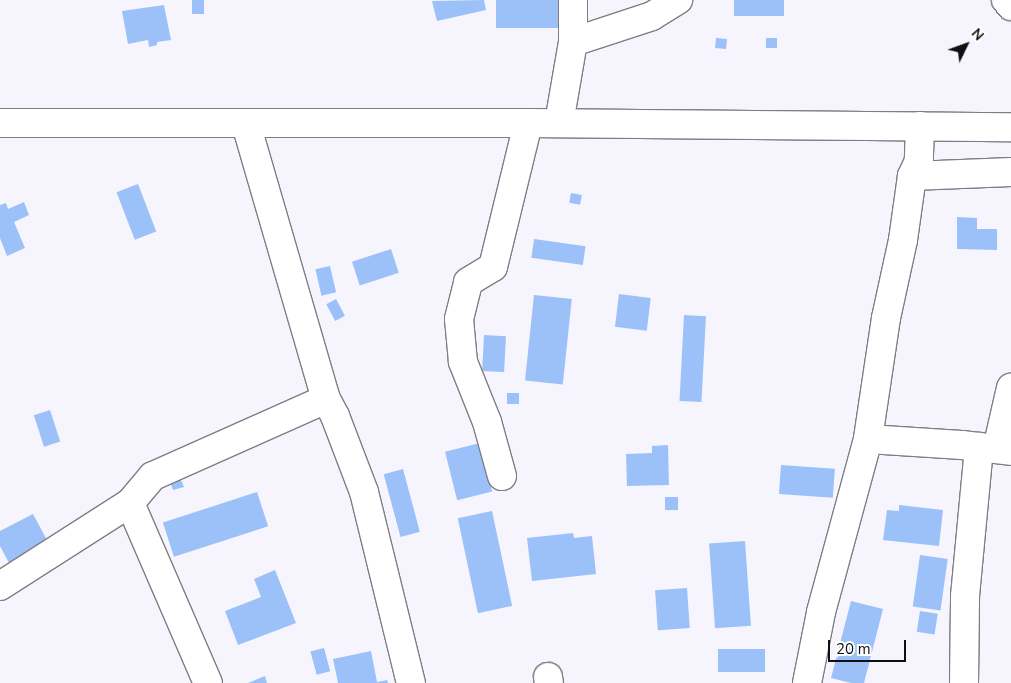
<!DOCTYPE html>
<style>
body{margin:0}
#map{position:relative;width:1011px;height:683px;overflow:hidden;background:#f6f5fd;font-family:"Nunito Sans",sans-serif}
div>[style]{position:absolute}
.building>*{inset:0;background:#9bc1f8;transform-origin:0 0}
.roads{filter:drop-shadow(1px 0 #7e7d86) drop-shadow(-1px 0 #7e7d86) drop-shadow(0 1px #7e7d86) drop-shadow(0 -1px #7e7d86)}
.minor>*{height:28px;margin:-14px;padding:0 14px;transform-origin:14px;border-radius:14px;background:#fff}
.major>*{height:28px;margin:-14px;padding:0 14px;transform-origin:14px;border-radius:14px;background:#fff}
span{translate:-50% -50%;white-space:nowrap;text-align:center;line-height:1.15;-webkit-text-stroke:5px #fff;paint-order:stroke}
.north{position:absolute;left:941px;top:20px;width:50px;height:50px;-webkit-text-stroke:4px #fff;paint-order:stroke;rotate:48deg;font-size:14px;font-weight:700;line-height:20px;text-align:center;color:#101013}
.north::after{content:'';display:block;margin:auto;width:18px;height:22px;background:#101013;clip-path:polygon(50% 0,100% 100%,50% 72%,0 100%)}
.scale{position:absolute;left:828px;top:640px;width:78px;height:22px;box-sizing:border-box;border:2px solid #101013;border-top:0;padding-left:6px;font-size:15px;line-height:18px;white-space:nowrap;color:#101013;-webkit-text-stroke:4px #fff;paint-order:stroke}
</style>
<div id="map">
<div class="building">
<i style="left:192px;top:0;width:12px;height:14px"></i>
<i style="clip-path:polygon(484px 0,486px 10px,437px 21px,432px 1px)"></i>
<i style="left:496px;top:0;width:64px;height:28px"></i>
<i style="left:734px;top:0;width:50px;height:16px"></i>
<i style="clip-path:polygon(164px 5px,171px 40px,157px 42px,157px 45px,149px 47px,148px 40px,128px 44px,122px 11px)"></i>
<i style="left:716px;top:38px;width:11px;height:10px;rotate:5deg"></i>
<i style="left:766px;top:38px;width:11px;height:10px"></i>
<i style="left:138px;top:184px;width:51px;height:23px;rotate:69deg"></i>
<i style="left:571px;top:193px;width:11px;height:10px;rotate:10deg"></i>
<i style="clip-path:polygon(24px 202px,29px 215px,14px 222px,25px 248px,7px 256px,0 238px,0 205px,6px 203px,8px 209px)"></i>
<i style="clip-path:polygon(957px 217px,977px 218px,977px 229px,997px 229px,997px 250px,957px 249px)"></i>
<i style="left:534px;top:239px;width:52px;height:19px;rotate:8deg"></i>
<i style="left:391px;top:249px;width:25px;height:41px;rotate:72deg"></i>
<i style="left:330px;top:266px;width:27px;height:15px;rotate:77deg"></i>
<i style="left:619px;top:294px;width:32px;height:33px;rotate:7deg"></i>
<i style="left:534px;top:295px;width:38px;height:86px;rotate:6deg"></i>
<i style="left:336px;top:299px;width:19px;height:11px;rotate:62deg"></i>
<i style="left:684px;top:315px;width:22px;height:86px;rotate:3deg"></i>
<i style="left:484px;top:335px;width:22px;height:36px;rotate:3deg"></i>
<i style="left:507px;top:393px;width:12px;height:11px"></i>
<i style="left:50px;top:410px;width:33px;height:17px;rotate:72deg"></i>
<i style="left:480px;top:443px;width:50px;height:36px;rotate:76deg"></i>
<i style="clip-path:polygon(668px 445px,669px 485px,627px 486px,626px 454px,652px 453px,652px 446px)"></i>
<i style="left:781px;top:465px;width:54px;height:29px;rotate:4deg"></i>
<i style="left:403px;top:469px;width:65px;height:20px;rotate:75deg"></i>
<i style="clip-path:polygon(180px 478px,184px 487px,173px 490px,170px 482px)"></i>
<i style="left:257px;top:492px;width:36px;height:99px;rotate:72deg"></i>
<i style="left:665px;top:497px;width:13px;height:13px"></i>
<i style="clip-path:polygon(899px 505px,943px 510px,939px 546px,883px 540px,887px 510px,899px 511px)"></i>
<i style="left:492px;top:511px;width:97px;height:35px;rotate:78deg"></i>
<i style="clip-path:polygon(33px 514px,48px 542px,9px 563px,0 546px,0 531px)"></i>
<i style="clip-path:polygon(573px 533px,574px 538px,592px 536px,596px 574px,532px 581px,527px 538px)"></i>
<i style="left:745px;top:541px;width:85px;height:36px;rotate:86deg"></i>
<i style="left:920px;top:555px;width:28px;height:52px;rotate:8deg"></i>
<i style="clip-path:polygon(275px 570px,296px 623px,238px 645px,225px 611px,261px 597px,254px 579px)"></i>
<i style="left:687px;top:588px;width:40px;height:32px;rotate:86deg"></i>
<i style="clip-path:polygon(851px 601px,883px 609px,864px 683px,851px 683px,831px 678px)"></i>
<i style="left:920px;top:611px;width:18px;height:21px;rotate:9deg"></i>
<i style="left:324px;top:648px;width:24px;height:14px;rotate:75deg"></i>
<i style="left:718px;top:649px;width:47px;height:23px"></i>
<i style="clip-path:polygon(371px 651px,377px 682px,387px 680px,388px 683px,338px 683px,333px 659px)"></i>
<i style="clip-path:polygon(265px 676px,267px 683px,248px 683px)"></i>
</div>
<div class="roads">
<div class="minor">
<i style="left:1006px;top:0;width:8px;rotate:50deg"></i>
<i style="left:573px;top:42px;width:83px;rotate:-18.2deg"></i>
<i style="left:652px;top:16px;width:31px;rotate:-32deg"></i>
<i style="left:559px;top:123px;width:82px;rotate:-80.2deg"></i>
<i style="left:573px;top:42px;width:42px;rotate:-90deg"></i>
<i style="left:246px;top:124px;width:286px;rotate:73.8deg"></i>
<i style="left:326px;top:399px;width:19px;rotate:62deg"></i>
<i style="left:335px;top:416px;width:81px;rotate:69.1deg"></i>
<i style="left:364px;top:492px;width:197px;rotate:76.2deg"></i>
<i style="left:920px;top:126px;width:35px;rotate:92deg"></i>
<i style="left:919px;top:161px;width:17px;rotate:115deg"></i>
<i style="left:912px;top:176px;width:99px;rotate:-2.3deg"></i>
<i style="left:912px;top:176px;width:65px;rotate:98deg"></i>
<i style="left:903px;top:240px;width:80px;rotate:102.3deg"></i>
<i style="left:886px;top:318px;width:122px;rotate:98.5deg"></i>
<i style="left:868px;top:439px;width:94px;rotate:3.7deg"></i>
<i style="left:962px;top:445px;width:49px;rotate:7deg"></i>
<i style="left:997px;top:449px;width:63px;rotate:-77.1deg"></i>
<i style="left:502px;top:476px;width:56px;rotate:-105.5deg"></i>
<i style="left:487px;top:422px;width:65px;rotate:-111.8deg"></i>
<i style="left:463px;top:362px;width:43px;rotate:-95.3deg"></i>
<i style="left:459px;top:319px;width:38px;rotate:-76deg"></i>
<i style="left:468px;top:282px;width:29px;rotate:-31deg"></i>
<i style="left:493px;top:267px;width:148px;rotate:-76.3deg"></i>
<i style="left:130px;top:503px;width:196px;rotate:66.6deg"></i>
<i style="left:0;top:586px;width:154px;rotate:-32.6deg"></i>
<i style="left:130px;top:503px;width:35px;rotate:-50deg"></i>
<i style="left:153px;top:476px;width:189px;rotate:-24deg"></i>
<i style="left:548px;top:677px;width:6px;rotate:81deg"></i>
<i style="left:807px;top:683px;width:72px;rotate:-78.8deg"></i>
<i style="left:821px;top:612px;width:179px;rotate:-74.8deg"></i>
<i style="left:964px;top:683px;width:87px;rotate:-89.3deg"></i>
<i style="left:965px;top:596px;width:150px;rotate:-84.6deg"></i>
</div>
<div class="major">
<i style="left:0;top:123px;width:528px"></i>
<i style="left:528px;top:123px;width:483px;rotate:0.5deg"></i>
</div>
</div>
<div class="north">N</div>
<div class="scale">20 m</div>
</div>
